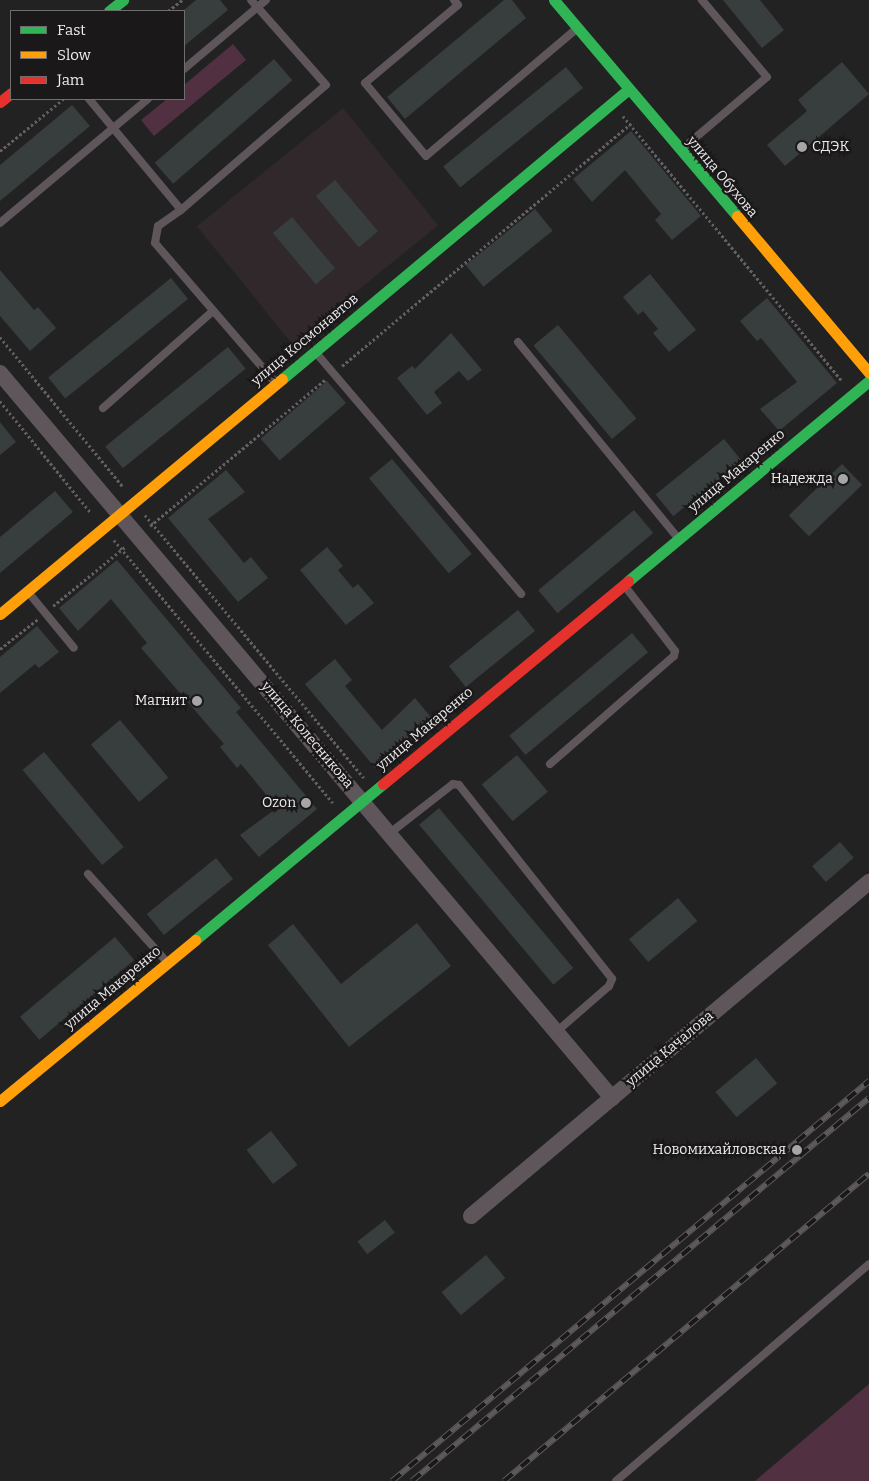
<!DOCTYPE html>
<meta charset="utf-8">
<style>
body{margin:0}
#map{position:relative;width:869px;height:1481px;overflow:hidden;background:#232222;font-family:Bitter,serif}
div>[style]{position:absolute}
.built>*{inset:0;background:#30282b;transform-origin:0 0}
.green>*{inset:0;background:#513042}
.building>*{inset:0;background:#383d3e;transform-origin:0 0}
.path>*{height:2.5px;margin-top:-1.25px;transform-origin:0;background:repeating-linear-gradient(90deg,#645f62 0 2.5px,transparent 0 5px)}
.lane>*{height:8px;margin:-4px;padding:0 4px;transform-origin:4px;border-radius:4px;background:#5f565b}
.street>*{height:16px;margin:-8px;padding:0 8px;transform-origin:8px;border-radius:8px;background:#5f565b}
.fast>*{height:11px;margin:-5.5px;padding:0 5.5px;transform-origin:5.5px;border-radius:5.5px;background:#30b455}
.slow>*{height:11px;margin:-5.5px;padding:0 5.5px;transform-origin:5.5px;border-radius:5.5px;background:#ff9f0a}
.jam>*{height:11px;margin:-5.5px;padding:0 5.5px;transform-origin:5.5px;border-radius:5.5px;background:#e5322d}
.rail>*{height:5.5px;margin-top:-2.75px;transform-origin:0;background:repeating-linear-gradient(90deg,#1a1819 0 11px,#5e595c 0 22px);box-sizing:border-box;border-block:1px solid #5e595c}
.dots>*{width:14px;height:14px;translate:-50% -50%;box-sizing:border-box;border:2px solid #1a1819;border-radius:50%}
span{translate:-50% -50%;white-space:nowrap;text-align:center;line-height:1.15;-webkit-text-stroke:4.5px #1a1819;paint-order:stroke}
.poi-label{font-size:14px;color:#eeeced}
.left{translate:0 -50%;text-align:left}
.right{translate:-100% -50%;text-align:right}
.street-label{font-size:14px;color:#eeeced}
.legend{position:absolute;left:10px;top:10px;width:175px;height:90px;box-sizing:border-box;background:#1a1819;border:1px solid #6f6d6e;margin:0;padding:6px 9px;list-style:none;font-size:15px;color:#eeeced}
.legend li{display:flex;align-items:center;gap:10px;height:25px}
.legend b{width:25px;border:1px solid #6f6d6e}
</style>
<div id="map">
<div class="built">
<i style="left:343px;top:108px;width:151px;height:188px;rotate:51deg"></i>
</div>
<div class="green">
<i style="clip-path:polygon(233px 44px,246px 60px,154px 136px,141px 120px,167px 99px,184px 99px,184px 85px)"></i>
<i style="clip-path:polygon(869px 1384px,869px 1481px,755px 1481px)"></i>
</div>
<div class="building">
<i style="clip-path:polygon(196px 0,220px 0,228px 10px,184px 46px,184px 10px)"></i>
<i style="clip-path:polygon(504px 0,512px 0,526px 18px,405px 119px,387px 97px)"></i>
<i style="clip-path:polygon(723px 0,760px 0,784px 30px,762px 48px)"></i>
<i style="left:274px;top:59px;width:28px;height:158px;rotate:49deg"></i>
<i style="clip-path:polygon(842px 62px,869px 94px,785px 166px,767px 145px,807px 111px,798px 100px)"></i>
<i style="left:566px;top:67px;width:27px;height:158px;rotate:51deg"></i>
<i style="clip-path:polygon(72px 105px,90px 126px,0 201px,0 165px)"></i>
<i style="clip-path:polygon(631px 131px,701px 216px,672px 240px,655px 220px,661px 214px,625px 170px,592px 202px,573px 179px)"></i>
<i style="left:335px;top:180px;width:67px;height:25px;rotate:50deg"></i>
<i style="left:535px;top:209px;width:28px;height:89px;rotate:51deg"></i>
<i style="left:292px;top:217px;width:67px;height:25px;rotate:50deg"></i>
<i style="clip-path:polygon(0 270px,34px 310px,38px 307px,56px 328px,30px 351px,0 316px)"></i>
<i style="clip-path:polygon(650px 274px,696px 330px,669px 352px,653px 333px,658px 329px,643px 311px,638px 315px,623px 297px)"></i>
<i style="left:171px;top:278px;width:27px;height:158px;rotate:51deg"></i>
<i style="clip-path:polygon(767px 298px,837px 383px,779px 431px,760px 409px,797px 382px,761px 338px,757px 341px,740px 321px)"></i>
<i style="left:558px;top:325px;width:122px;height:32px;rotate:50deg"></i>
<i style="clip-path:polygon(451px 333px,482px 370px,468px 381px,459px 371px,434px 392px,442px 403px,427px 415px,397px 378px,412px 366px,415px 369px)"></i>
<i style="left:228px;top:347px;width:28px;height:158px;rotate:51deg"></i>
<i style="left:327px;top:381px;width:29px;height:88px;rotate:49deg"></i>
<i style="clip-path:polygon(0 422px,16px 442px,0 455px)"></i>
<i style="left:724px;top:439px;width:28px;height:88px;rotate:51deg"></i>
<i style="left:392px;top:459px;width:124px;height:30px;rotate:50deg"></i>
<i style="left:842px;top:464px;width:29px;height:74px;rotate:46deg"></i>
<i style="clip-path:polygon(226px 470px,245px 492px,208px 519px,244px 563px,251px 557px,268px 578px,238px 602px,168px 518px)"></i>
<i style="clip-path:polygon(55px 491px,73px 512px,0 573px,0 537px)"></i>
<i style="left:634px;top:510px;width:30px;height:125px;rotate:50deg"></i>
<i style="clip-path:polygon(327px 547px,343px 566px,338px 570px,353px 588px,358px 584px,374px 603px,346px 625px,300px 570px)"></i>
<i style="clip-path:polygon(117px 560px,241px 708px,236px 712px,317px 809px,259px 857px,240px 835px,277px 808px,241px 764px,237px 768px,220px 747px,224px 744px,141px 648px,147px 643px,111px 599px,78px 631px,59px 608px)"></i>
<i style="left:518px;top:610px;width:27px;height:89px;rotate:51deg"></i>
<i style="clip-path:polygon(37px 626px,59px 652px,39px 668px,35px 664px,0 693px,0 657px)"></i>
<i style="left:632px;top:633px;width:25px;height:160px;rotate:50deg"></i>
<i style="clip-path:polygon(335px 659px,352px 680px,345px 686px,382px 730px,415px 698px,434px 721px,376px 769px,305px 684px)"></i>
<i style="left:120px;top:720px;width:75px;height:38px;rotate:50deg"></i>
<i style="left:44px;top:752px;width:124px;height:28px;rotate:50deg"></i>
<i style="left:517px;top:755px;width:48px;height:46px;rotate:50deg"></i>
<i style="left:439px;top:808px;width:209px;height:26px;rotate:50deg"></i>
<i style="left:840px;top:842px;width:21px;height:37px;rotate:49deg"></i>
<i style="left:216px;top:858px;width:27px;height:89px;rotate:51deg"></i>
<i style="left:678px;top:898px;width:30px;height:64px;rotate:50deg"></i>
<i style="clip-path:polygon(417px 923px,451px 966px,349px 1047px,268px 945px,293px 924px,341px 984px)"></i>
<i style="left:115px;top:937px;width:30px;height:124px;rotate:50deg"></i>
<i style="left:756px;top:1058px;width:33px;height:53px;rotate:50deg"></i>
<i style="left:271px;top:1131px;width:43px;height:31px;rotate:52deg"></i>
<i style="left:385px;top:1220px;width:16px;height:35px;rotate:52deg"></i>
<i style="left:486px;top:1255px;width:30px;height:58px;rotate:50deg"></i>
</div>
<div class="path">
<i style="left:168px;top:11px;width:18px;rotate:-38deg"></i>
<i style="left:623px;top:116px;width:344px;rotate:50.4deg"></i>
<i style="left:0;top:151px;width:82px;rotate:-39.5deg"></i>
<i style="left:0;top:337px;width:194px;rotate:50.6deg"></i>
<i style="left:342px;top:366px;width:380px;rotate:-40deg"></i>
<i style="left:0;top:401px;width:144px;rotate:50.9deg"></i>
<i style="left:145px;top:515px;width:342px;rotate:50.2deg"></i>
<i style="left:150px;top:526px;width:229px;rotate:-39.9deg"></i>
<i style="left:114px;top:540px;width:342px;rotate:50.2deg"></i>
<i style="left:53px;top:606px;width:94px;rotate:-39.4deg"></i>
<i style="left:0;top:649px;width:48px;rotate:-38.3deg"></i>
</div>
<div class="lane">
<i style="left:454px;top:0;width:6px;rotate:51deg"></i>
<i style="left:458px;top:5px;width:121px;rotate:140deg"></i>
<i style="left:365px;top:83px;width:95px;rotate:50.1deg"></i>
<i style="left:426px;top:156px;width:195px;rotate:-40.2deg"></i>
<i style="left:184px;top:69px;width:107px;rotate:-40.1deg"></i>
<i style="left:89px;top:99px;width:144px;rotate:50.3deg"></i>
<i style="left:181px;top:210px;width:28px;rotate:145deg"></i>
<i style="left:158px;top:226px;width:17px;rotate:100deg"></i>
<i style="left:155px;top:243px;width:184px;rotate:49.2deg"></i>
<i style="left:682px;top:149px;width:111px;rotate:-40.3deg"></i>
<i style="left:767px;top:77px;width:101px;rotate:-130.2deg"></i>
<i style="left:181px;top:210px;width:191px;rotate:-40.8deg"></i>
<i style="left:326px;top:85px;width:113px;rotate:-131.4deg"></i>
<i style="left:0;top:223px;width:193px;rotate:-40deg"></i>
<i style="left:518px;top:342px;width:252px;rotate:50.8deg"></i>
<i style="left:317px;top:354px;width:315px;rotate:49.6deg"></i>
<i style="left:103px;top:408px;width:147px;rotate:-41.4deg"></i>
<i style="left:28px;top:592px;width:72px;rotate:50.6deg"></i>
<i style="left:550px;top:764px;width:164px;rotate:-41.1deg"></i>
<i style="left:674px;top:656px;width:5px;rotate:-79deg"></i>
<i style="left:675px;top:651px;width:83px;rotate:-127.7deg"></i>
<i style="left:390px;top:833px;width:80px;rotate:-37.9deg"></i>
<i style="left:453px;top:784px;width:6px;rotate:9deg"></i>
<i style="left:459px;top:785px;width:247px;rotate:51.7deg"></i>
<i style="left:612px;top:979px;width:8px;rotate:113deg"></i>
<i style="left:609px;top:986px;width:70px;rotate:139deg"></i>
<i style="left:88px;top:874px;width:117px;rotate:48.1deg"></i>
<i style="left:616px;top:1481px;width:333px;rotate:-40.6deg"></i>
</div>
<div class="street">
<i style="left:0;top:373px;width:949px;rotate:49.83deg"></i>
<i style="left:471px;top:1216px;width:520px;rotate:-40deg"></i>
</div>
<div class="fast">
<i style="left:554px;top:0;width:283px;rotate:49.7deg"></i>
<i style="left:109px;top:11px;width:18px;rotate:-38deg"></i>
<i style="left:282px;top:379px;width:452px;rotate:-39.9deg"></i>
<i style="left:628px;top:581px;width:313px;rotate:-39.7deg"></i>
<i style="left:195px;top:940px;width:244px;rotate:-39.7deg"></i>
</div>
<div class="slow">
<i style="left:737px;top:216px;width:205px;rotate:49.9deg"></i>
<i style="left:0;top:614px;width:367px;rotate:-39.8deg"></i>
<i style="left:0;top:1101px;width:253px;rotate:-39.5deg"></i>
</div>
<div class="jam">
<i style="left:0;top:102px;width:14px;rotate:-39deg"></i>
<i style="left:383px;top:784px;width:318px;rotate:-39.6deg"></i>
</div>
<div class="rail">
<i style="left:392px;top:1481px;width:623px;rotate:-39.98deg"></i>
<i style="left:412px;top:1481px;width:596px;rotate:-39.97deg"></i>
<i style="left:504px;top:1481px;width:477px;rotate:-40.1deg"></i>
</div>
<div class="dots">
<i style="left:802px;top:147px;background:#a7a5a6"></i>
<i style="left:843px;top:479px;background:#a7a5a6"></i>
<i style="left:197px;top:701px;background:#a7a5a6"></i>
<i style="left:306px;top:803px;background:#a7a5a6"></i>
<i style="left:797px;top:1150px;background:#a7a5a6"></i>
</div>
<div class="poi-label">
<span class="left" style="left:812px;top:147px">СДЭК</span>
<span class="right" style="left:833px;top:479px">Надежда</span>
<span class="right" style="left:187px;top:701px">Магнит</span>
<span class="right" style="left:296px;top:803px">Ozon</span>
<span class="right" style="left:786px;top:1150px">Новомихайловская</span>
</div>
<div class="street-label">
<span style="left:722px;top:177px;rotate:50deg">улица Обухова</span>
<span style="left:305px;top:340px;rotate:-40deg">улица Космонавтов</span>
<span style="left:737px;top:471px;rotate:-40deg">улица Макаренко</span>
<span style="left:425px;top:729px;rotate:-40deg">улица Макаренко</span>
<span style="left:307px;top:735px;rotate:50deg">улица Колесникова</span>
<span style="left:113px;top:988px;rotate:-40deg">улица Макаренко</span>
<span style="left:670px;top:1049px;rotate:-40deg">улица Качалова</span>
</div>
<ul class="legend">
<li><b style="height:6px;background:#30b455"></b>Fast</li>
<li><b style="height:6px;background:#ff9f0a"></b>Slow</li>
<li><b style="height:6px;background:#e5322d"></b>Jam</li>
</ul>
</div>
